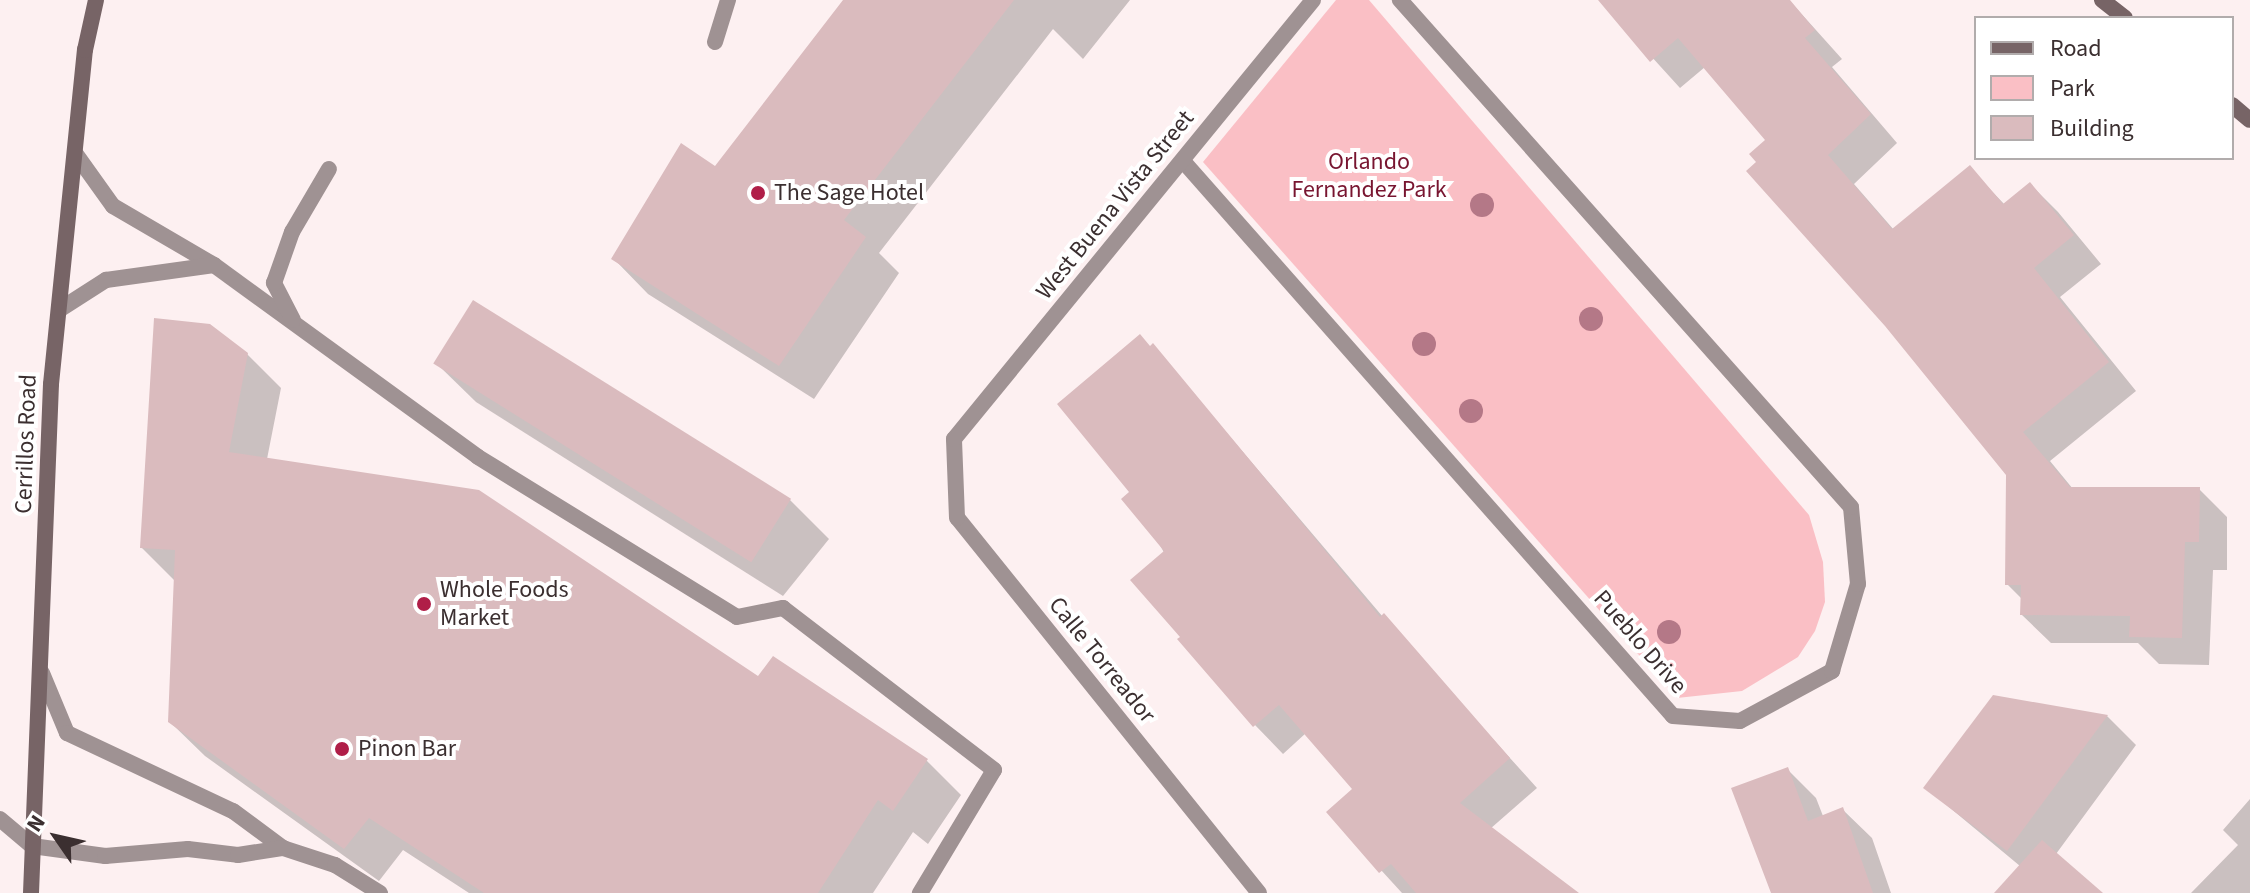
<!DOCTYPE html>
<style>
body{margin:0}
#map{position:relative;width:2250px;height:893px;overflow:hidden;background:#fdf0f1;font-family:"Source Sans 3",sans-serif}
div>[style]{position:absolute}
.green>*{inset:0;background:#fabfc5}
.shadow>*{inset:0;background:#0003}
.building>*{inset:0;background:#dabbbe;transform-origin:0 0}
.lane>*{height:16px;margin:-8px;padding:0 8px;transform-origin:8px;border-radius:8px;background:#9f9293}
.street>*{height:16px;margin:-8px;padding:0 8px;transform-origin:8px;border-radius:8px;background:#9f9293}
.secondary>*{height:16px;margin:-8px;padding:0 8px;transform-origin:8px;border-radius:8px;background:#776466}
.trees>*{width:24px;height:24px;margin:-12px;border-radius:50%;background:#b47887}
.dots>*{width:22px;height:22px;translate:-50% -50%;box-sizing:border-box;border:4px solid #fff;border-radius:50%}
span{translate:-50% -50%;white-space:nowrap;text-align:center;line-height:1.15;-webkit-text-stroke:8px #fff;paint-order:stroke}
.park-label{font-size:24px;color:#781530}
.poi-label{font-size:24px;color:#3b2f30}
.left{translate:0 -50%;text-align:left}
.street-label{font-size:24px;color:#3b2f30}
.legend{position:absolute;left:1974px;top:16px;width:260px;height:144px;box-sizing:border-box;background:#fff;border:2px solid #b1acac;margin:0;padding:10px 14px;list-style:none;font-size:24px;color:#3b2f30}
.legend li{display:flex;align-items:center;gap:16px;height:40px}
.legend b{width:40px;border:2px solid #b1acac}
.north{position:absolute;left:16px;top:797px;width:80px;height:80px;-webkit-text-stroke:6px #fff;paint-order:stroke;rotate:304deg;font-size:22px;font-weight:700;line-height:32px;text-align:center;color:#3b2f30}
.north::after{content:'';display:block;margin:auto;width:28px;height:36px;background:#3b2f30;clip-path:polygon(50% 0,100% 100%,50% 72%,0 100%)}
</style>
<div id="map">
<div class="green">
<i style="clip-path:polygon(1336px 0,1369px 0,1809px 515px,1823px 562px,1825px 602px,1815px 631px,1798px 657px,1742px 691px,1677px 698px,1203px 162px)"></i>
</div>
<div class="shadow">
<i style="clip-path:polygon(845px 0,1130px 0,1083px 59px,1053px 29px,879px 253px,899px 273px,814px 399px,648px 294px,614px 259px,716px 168px)"></i>
<i style="clip-path:polygon(1600px 0,1789px 0,1842px 59px,1832px 67px,1897px 143px,1854px 184px,1894px 230px,1970px 168px,2005px 205px,2030px 184px,2058px 212px,2101px 264px,2060px 297px,2136px 391px,2050px 461px,2073px 489px,2199px 489px,2227px 517px,2227px 570px,2213px 570px,2209px 665px,2159px 664px,2138px 643px,2051px 643px,2022px 615px,2022px 599px,2007px 584px,2008px 475px,1759px 162px,1768px 140px,1705px 67px,1680px 88px)"></i>
<i style="clip-path:polygon(1153px 346px,1383px 617px,1537px 788px,1490px 829px,1570px 893px,1402px 893px,1328px 812px,1355px 789px,1306px 733px,1283px 754px,1255px 725px,1132px 492px)"></i>
<i style="clip-path:polygon(247px 354px,281px 388px,267px 459px,758px 679px,773px 659px,927px 761px,961px 795px,928px 844px,913px 832px,873px 893px,469px 893px,403px 850px,379px 881px,205px 756px,170px 722px,175px 581px,142px 548px)"></i>
<i style="clip-path:polygon(436px 363px,789px 499px,829px 539px,783px 596px,476px 402px)"></i>
<i style="clip-path:polygon(1994px 697px,2107px 716px,2136px 745px,2056px 854px,2098px 893px,1996px 893px,2020px 866px,1926px 788px)"></i>
<i style="clip-path:polygon(1787px 769px,1816px 798px,1823px 816px,1842px 809px,1872px 838px,1891px 893px,1773px 893px)"></i>
<i style="clip-path:polygon(2250px 799px,2250px 893px,2191px 893px,2238px 845px,2223px 830px)"></i>
</div>
<div class="building">
<i style="clip-path:polygon(843px 0,1014px 0,844px 220px,866px 237px,779px 366px,611px 259px,681px 143px,715px 166px)"></i>
<i style="clip-path:polygon(1598px 0,1790px 0,1815px 30px,1805px 38px,1871px 114px,1828px 155px,1892px 229px,1970px 165px,2003px 204px,2030px 182px,2074px 235px,2034px 268px,2109px 362px,2023px 432px,2070px 487px,2200px 487px,2199px 542px,2185px 542px,2182px 638px,2129px 637px,2130px 616px,2020px 615px,2021px 585px,2005px 585px,2006px 475px,1885px 326px,1746px 171px,1756px 162px,1749px 154px,1765px 140px,1678px 38px,1650px 62px)"></i>
<i style="left:473px;top:300px;width:375px;height:75px;rotate:32deg"></i>
<i style="clip-path:polygon(154px 318px,210px 324px,248px 353px,229px 452px,479px 490px,758px 676px,773px 656px,928px 759px,893px 811px,878px 800px,818px 893px,484px 893px,369px 818px,344px 849px,168px 722px,175px 550px,140px 548px)"></i>
<i style="clip-path:polygon(1140px 334px,1150px 346px,1153px 343px,1380px 617px,1384px 613px,1510px 758px,1460px 803px,1579px 893px,1416px 893px,1391px 864px,1379px 873px,1326px 812px,1352px 789px,1279px 705px,1253px 727px,1177px 639px,1180px 637px,1130px 580px,1164px 551px,1121px 499px,1129px 492px,1057px 404px)"></i>
<i style="clip-path:polygon(1993px 695px,2108px 715px,2007px 851px,1923px 788px)"></i>
<i style="clip-path:polygon(1788px 767px,1808px 821px,1843px 807px,1873px 893px,1771px 893px,1731px 788px)"></i>
<i style="clip-path:polygon(2042px 840px,2103px 893px,1994px 893px)"></i>
</div>
<div class="lane">
<i style="left:715px;top:42px;width:44px;rotate:-72.8deg"></i>
<i style="left:75px;top:153px;width:65px;rotate:54.4deg"></i>
<i style="left:113px;top:206px;width:117px;rotate:30.3deg"></i>
<i style="left:214px;top:265px;width:326px;rotate:36deg"></i>
<i style="left:478px;top:457px;width:304px;rotate:31.7deg"></i>
<i style="left:737px;top:617px;width:47px;rotate:-11.1deg"></i>
<i style="left:783px;top:608px;width:266px;rotate:37.5deg"></i>
<i style="left:994px;top:770px;width:144px;rotate:121deg"></i>
<i style="left:59px;top:310px;width:56px;rotate:-32.6deg"></i>
<i style="left:106px;top:280px;width:109px;rotate:-7.9deg"></i>
<i style="left:293px;top:320px;width:42px;rotate:-117.2deg"></i>
<i style="left:274px;top:283px;width:54px;rotate:-70.6deg"></i>
<i style="left:292px;top:232px;width:73px;rotate:-59.6deg"></i>
<i style="left:42px;top:673px;width:65px;rotate:67.4deg"></i>
<i style="left:67px;top:733px;width:183px;rotate:25.2deg"></i>
<i style="left:233px;top:811px;width:62px;rotate:36.5deg"></i>
<i style="left:283px;top:848px;width:55px;rotate:18.1deg"></i>
<i style="left:335px;top:865px;width:53px;rotate:31.9deg"></i>
<i style="left:0;top:819px;width:42px;rotate:40.2deg"></i>
<i style="left:32px;top:846px;width:74px;rotate:7.8deg"></i>
<i style="left:105px;top:856px;width:83px;rotate:-4.8deg"></i>
<i style="left:188px;top:849px;width:50px;rotate:6.8deg"></i>
<i style="left:238px;top:855px;width:46px;rotate:-8.8deg"></i>
</div>
<div class="street">
<i style="left:1183px;top:161px;width:740px;rotate:48.56deg"></i>
<i style="left:1673px;top:716px;width:67px;rotate:4.3deg"></i>
<i style="left:1740px;top:721px;width:105px;rotate:-28.5deg"></i>
<i style="left:1832px;top:671px;width:91px;rotate:-73.4deg"></i>
<i style="left:1858px;top:584px;width:77px;rotate:-95.2deg"></i>
<i style="left:1851px;top:507px;width:679px;rotate:-131.65deg"></i>
<i style="left:1259px;top:893px;width:481px;rotate:-128.8deg"></i>
<i style="left:957px;top:518px;width:79px;rotate:-92.2deg"></i>
<i style="left:954px;top:439px;width:567px;rotate:-50.72deg"></i>
</div>
<div class="secondary">
<i style="left:2102px;top:0;width:29px;rotate:38deg"></i>
<i style="left:2232px;top:105px;width:23px;rotate:40deg"></i>
<i style="left:31px;top:893px;width:509px;rotate:-87.75deg"></i>
<i style="left:51px;top:384px;width:336px;rotate:-84.2deg"></i>
<i style="left:85px;top:50px;width:51px;rotate:-77.6deg"></i>
</div>
<div class="trees">
<i style="left:1482px;top:205px"></i>
<i style="left:1591px;top:319px"></i>
<i style="left:1424px;top:344px"></i>
<i style="left:1471px;top:411px"></i>
<i style="left:1669px;top:632px"></i>
</div>
<div class="dots">
<i style="left:758px;top:193px;background:#b01e48"></i>
<i style="left:424px;top:604px;background:#b01e48"></i>
<i style="left:342px;top:749px;background:#b01e48"></i>
</div>
<div class="park-label">
<span style="left:1369px;top:176px">Orlando<br>Fernandez Park</span>
</div>
<div class="poi-label">
<span class="left" style="left:774px;top:193px">The Sage Hotel</span>
<span class="left" style="left:440px;top:604px">Whole Foods<br>Market</span>
<span class="left" style="left:358px;top:749px">Pinon Bar</span>
</div>
<div class="street-label">
<span style="left:1115px;top:205px;rotate:-51deg">West Buena Vista Street</span>
<span style="left:26px;top:444px;rotate:-88deg">Cerrillos Road</span>
<span style="left:1640px;top:642px;rotate:49deg">Pueblo Drive</span>
<span style="left:1102px;top:660px;rotate:51deg">Calle Torreador</span>
</div>
<ul class="legend">
<li><b style="height:10px;background:#776466"></b>Road</li>
<li><b style="height:22px;background:#fabfc5"></b>Park</li>
<li><b style="height:22px;background:#dabbbe"></b>Building</li>
</ul>
<div class="north">N</div>
</div>
